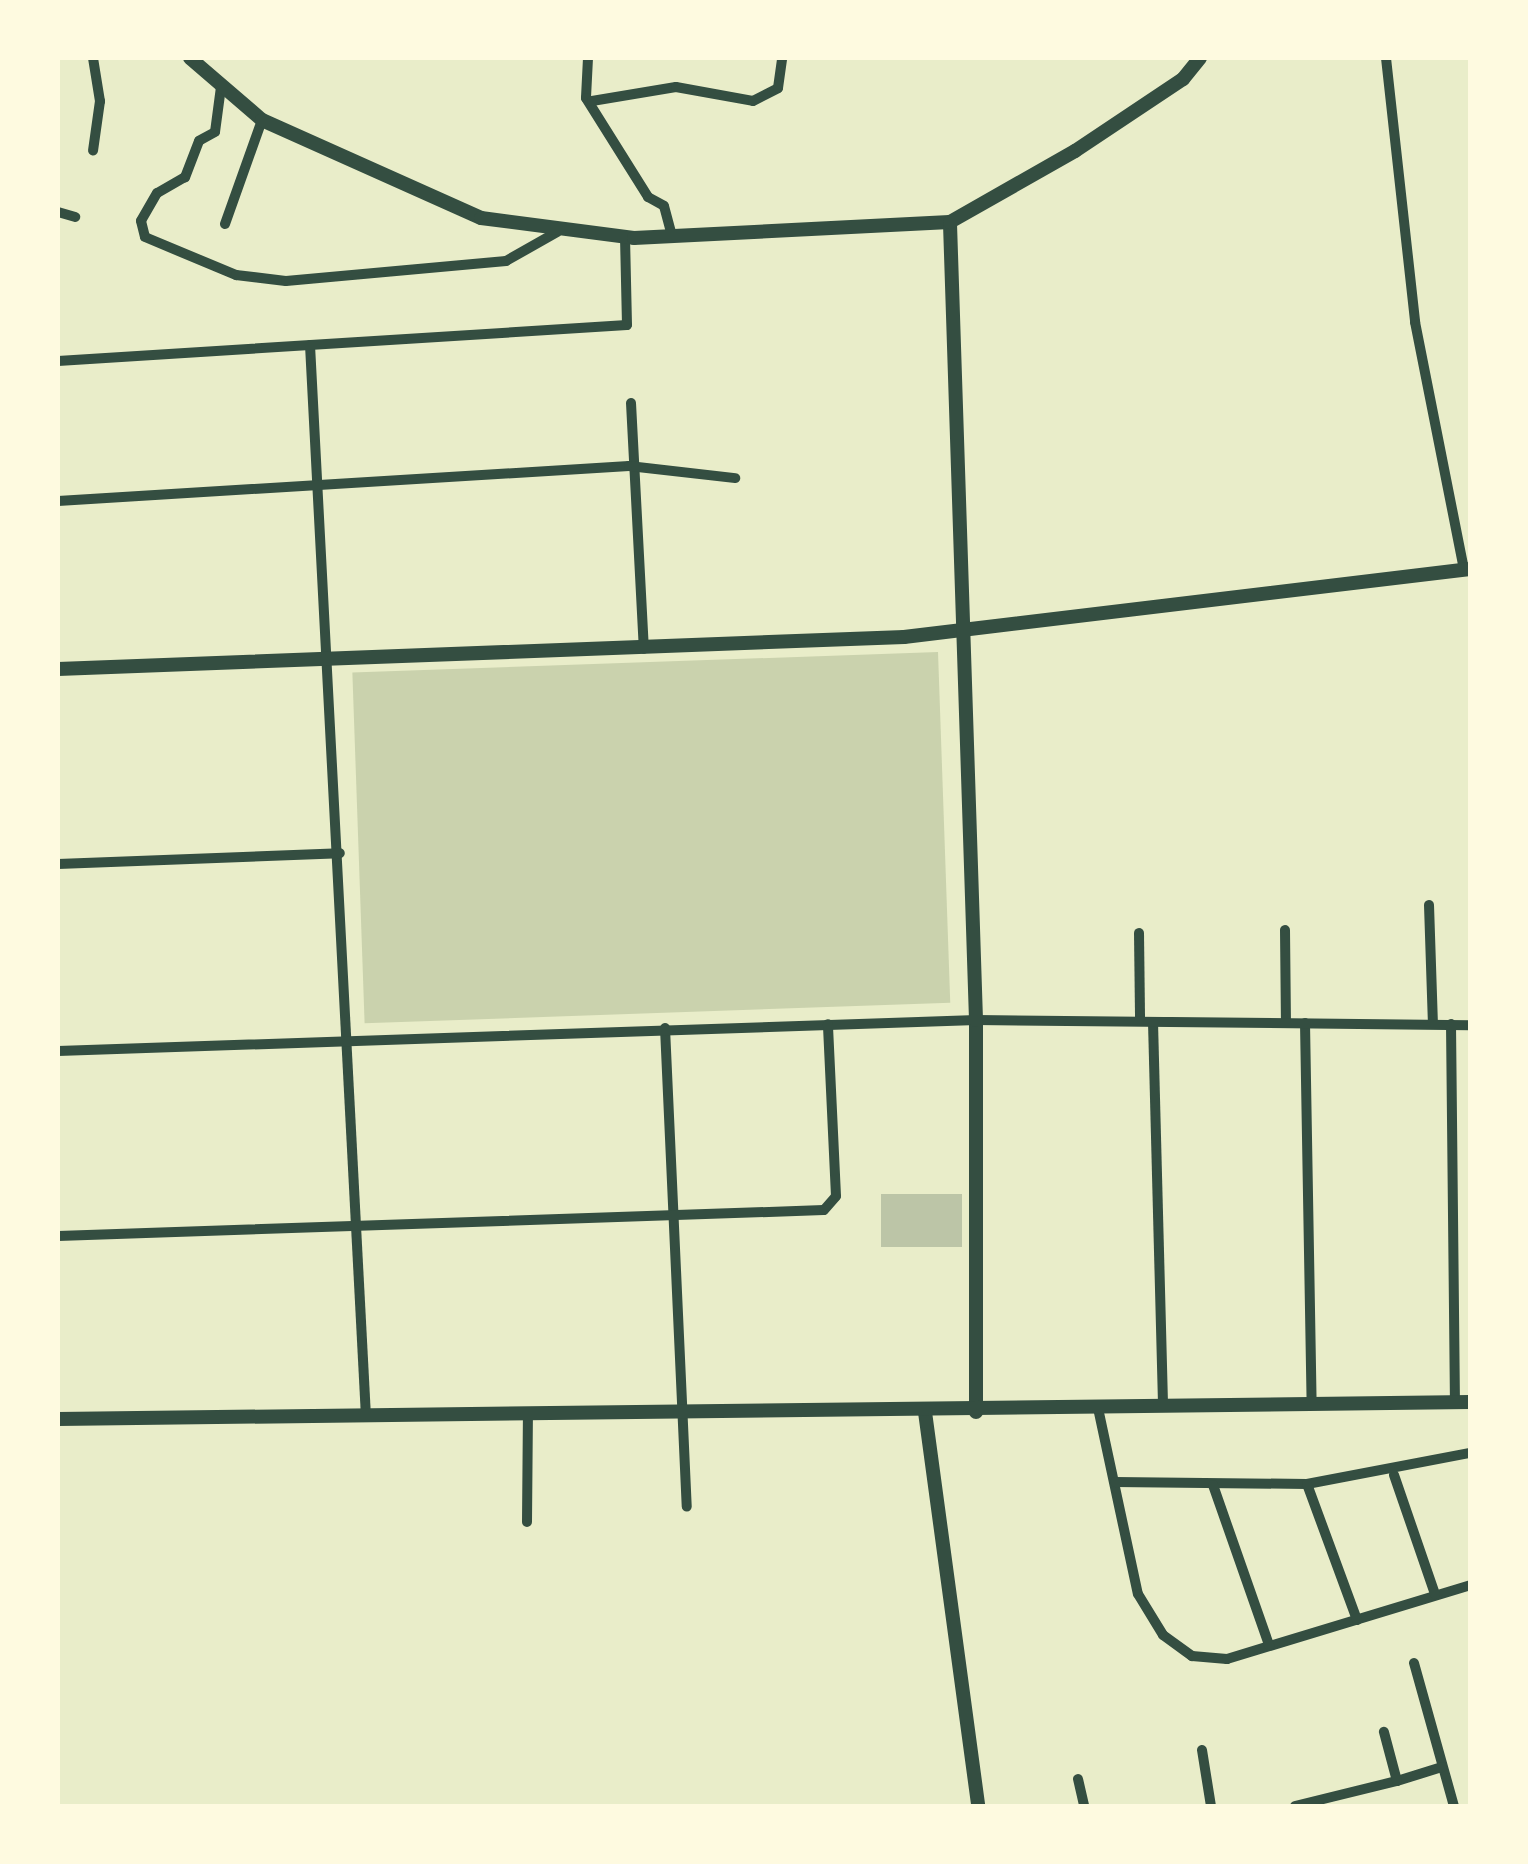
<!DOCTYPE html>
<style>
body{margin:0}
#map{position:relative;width:1528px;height:1864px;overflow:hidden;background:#e9edc9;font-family:Manrope,sans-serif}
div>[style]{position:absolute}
.green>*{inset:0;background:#cad2ad;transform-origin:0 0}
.building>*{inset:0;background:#bcc5a7;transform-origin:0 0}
.minor>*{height:10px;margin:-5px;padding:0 5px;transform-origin:5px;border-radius:5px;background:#344e41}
.tertiary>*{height:14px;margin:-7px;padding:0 7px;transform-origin:7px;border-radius:7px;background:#344e41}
span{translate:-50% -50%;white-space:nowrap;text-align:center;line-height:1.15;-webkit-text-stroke:10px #fefae0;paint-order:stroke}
.frame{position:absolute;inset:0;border:60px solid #fefae0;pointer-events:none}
</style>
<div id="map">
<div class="green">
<i style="left:938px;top:652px;width:351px;height:586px;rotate:88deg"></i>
</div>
<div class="building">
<i style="left:881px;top:1194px;width:81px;height:53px"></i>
</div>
<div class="minor">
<i style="left:93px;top:58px;width:44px;rotate:80.8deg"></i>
<i style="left:100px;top:101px;width:50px;rotate:98deg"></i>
<i style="left:588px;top:58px;width:40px;rotate:92.9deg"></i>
<i style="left:586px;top:98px;width:117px;rotate:57.9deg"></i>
<i style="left:648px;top:197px;width:18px;rotate:29deg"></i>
<i style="left:664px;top:206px;width:31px;rotate:75deg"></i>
<i style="left:1386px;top:58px;width:266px;rotate:83.7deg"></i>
<i style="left:1415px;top:322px;width:252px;rotate:78.8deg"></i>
<i style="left:221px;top:87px;width:45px;rotate:97.6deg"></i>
<i style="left:215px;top:132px;width:18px;rotate:151deg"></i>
<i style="left:199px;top:141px;width:39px;rotate:111deg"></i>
<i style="left:185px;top:177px;width:32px;rotate:150deg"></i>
<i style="left:157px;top:193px;width:32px;rotate:120deg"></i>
<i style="left:141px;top:221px;width:16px;rotate:76deg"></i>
<i style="left:145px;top:237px;width:99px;rotate:22.7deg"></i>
<i style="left:236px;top:275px;width:50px;rotate:6.8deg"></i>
<i style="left:286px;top:281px;width:221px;rotate:-5.2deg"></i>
<i style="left:506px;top:261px;width:59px;rotate:-29.6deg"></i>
<i style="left:592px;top:101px;width:85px;rotate:-9.5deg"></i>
<i style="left:676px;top:87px;width:78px;rotate:10.3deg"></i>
<i style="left:753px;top:101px;width:28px;rotate:-27deg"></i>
<i style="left:778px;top:88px;width:30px;rotate:-82deg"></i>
<i style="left:58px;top:212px;width:18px;rotate:16deg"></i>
<i style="left:225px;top:224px;width:110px;rotate:-70.4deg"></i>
<i style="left:310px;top:345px;width:1073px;rotate:87.01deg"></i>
<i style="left:58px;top:361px;width:570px;rotate:-3.62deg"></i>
<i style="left:627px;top:325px;width:87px;rotate:-91.3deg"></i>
<i style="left:631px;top:403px;width:246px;rotate:87deg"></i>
<i style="left:58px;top:501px;width:572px;rotate:-3.51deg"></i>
<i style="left:629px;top:466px;width:107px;rotate:6.5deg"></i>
<i style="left:58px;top:864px;width:282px;rotate:-2.2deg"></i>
<i style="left:1429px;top:905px;width:119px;rotate:88.1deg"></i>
<i style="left:1285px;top:930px;width:93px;rotate:89.4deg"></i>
<i style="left:1139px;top:933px;width:88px;rotate:89.3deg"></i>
<i style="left:1153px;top:1022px;width:383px;rotate:88.5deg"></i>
<i style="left:1305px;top:1023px;width:382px;rotate:89deg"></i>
<i style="left:1451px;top:1024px;width:378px;rotate:89.4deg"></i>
<i style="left:665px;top:1028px;width:479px;rotate:87.4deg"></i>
<i style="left:58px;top:1051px;width:919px;rotate:-1.93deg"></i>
<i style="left:976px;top:1020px;width:494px;rotate:0.6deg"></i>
<i style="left:58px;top:1236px;width:766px;rotate:-1.94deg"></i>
<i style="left:824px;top:1210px;width:18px;rotate:-49deg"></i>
<i style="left:836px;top:1196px;width:172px;rotate:-92.7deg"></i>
<i style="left:1098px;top:1408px;width:190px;rotate:77.9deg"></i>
<i style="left:1138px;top:1594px;width:48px;rotate:58.6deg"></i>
<i style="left:1163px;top:1635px;width:36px;rotate:36deg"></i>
<i style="left:1192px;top:1656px;width:35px;rotate:5deg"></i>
<i style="left:1227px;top:1659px;width:254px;rotate:-16.9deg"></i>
<i style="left:1394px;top:1475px;width:126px;rotate:71deg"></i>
<i style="left:1115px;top:1482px;width:192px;rotate:0.6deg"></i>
<i style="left:1307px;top:1484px;width:166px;rotate:-10.8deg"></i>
<i style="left:1307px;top:1484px;width:145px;rotate:69.8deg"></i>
<i style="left:1213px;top:1485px;width:170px;rotate:70.7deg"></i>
<i style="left:527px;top:1522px;width:107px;rotate:-89.5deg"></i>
<i style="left:1414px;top:1663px;width:148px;rotate:74.4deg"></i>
<i style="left:1202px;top:1750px;width:57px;rotate:80.9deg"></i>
<i style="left:1078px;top:1779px;width:28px;rotate:77deg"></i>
<i style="left:1397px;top:1781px;width:47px;rotate:-17.3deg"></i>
<i style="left:1295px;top:1806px;width:105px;rotate:-13.8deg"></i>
<i style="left:1397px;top:1781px;width:51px;rotate:-104.9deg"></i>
</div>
<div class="tertiary">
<i style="left:190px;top:58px;width:95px;rotate:40.7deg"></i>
<i style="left:262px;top:120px;width:240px;rotate:24.1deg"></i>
<i style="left:481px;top:218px;width:154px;rotate:7.4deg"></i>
<i style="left:634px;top:238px;width:316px;rotate:-2.9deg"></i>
<i style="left:58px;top:669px;width:847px;rotate:-2.17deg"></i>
<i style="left:904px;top:637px;width:570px;rotate:-6.85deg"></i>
<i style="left:925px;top:1412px;width:398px;rotate:82.3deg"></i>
<i style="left:976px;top:1412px;width:392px;rotate:-90deg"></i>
<i style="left:976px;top:1020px;width:798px;rotate:-91.87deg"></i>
<i style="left:950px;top:222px;width:144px;rotate:-29.6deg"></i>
<i style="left:1075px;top:151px;width:130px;rotate:-33.7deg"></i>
<i style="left:1183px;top:79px;width:27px;rotate:-51deg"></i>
<i style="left:58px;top:1419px;width:1412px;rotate:-0.69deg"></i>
</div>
<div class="frame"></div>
</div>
